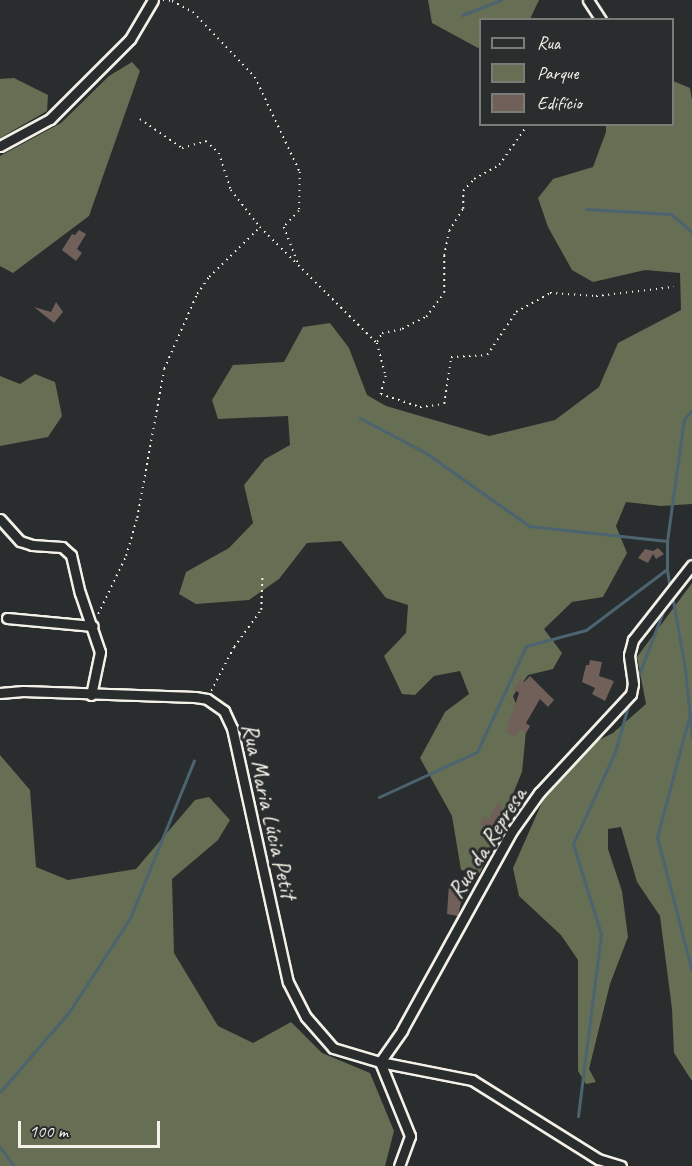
<!DOCTYPE html>
<html>
<head>
<meta charset="utf-8">
<style>
  body { margin:0 }
  #map { position:relative; width:692px; height:1166px; overflow:hidden; background:#2a2d2e; font-family:Caveat,sans-serif }
  div>[style] { position:absolute }
  .green>* { inset:0; background:#666e54 }
  .stream>* { height:3px; margin:-1.5px; padding:0 1.5px; transform-origin:1.5px; border-radius:1.5px; background:#4c6470 }
  .building>* { inset:0; background:#715f5a }
  .path>* { height:1.5px; margin-top:-0.75px; transform-origin:0; background:repeating-linear-gradient(90deg,#f4f1e8 0 1.5px,transparent 0 6px) }
  .roads { filter:drop-shadow(2px 0 #f4f1e8) drop-shadow(-2px 0 #f4f1e8) drop-shadow(0 2px #f4f1e8) drop-shadow(0 -2px #f4f1e8) }
  .minor>* { height:9px; margin:-4.5px; padding:0 4.5px; transform-origin:4.5px; border-radius:4.5px; background:#2a2d2e }
  span { translate:-50% -50%; white-space:nowrap; text-align:center; line-height:1.15; -webkit-text-stroke:6px #2a2d2e; paint-order:stroke }
  .street-label { font-size:24px; color:#f4f1e8 }
  .legend { position:absolute; left:479px; top:18px; width:195px; height:108px; box-sizing:border-box; background:#2a2d2e; border:2px solid #7b7b78; margin:0; padding:8px 10px; list-style:none; font-size:18px; color:#f4f1e8 }
  .legend li { display:flex; align-items:center; gap:12px; height:30px }
  .legend b { width:30px; border:2px solid #7b7b78 }
  .scale { position:absolute; left:18px; top:1121px; width:142px; height:27px; box-sizing:border-box; border:3px solid #f4f1e8; border-top:0; padding-left:8px; font-size:18px; line-height:21px; white-space:nowrap; color:#f4f1e8; -webkit-text-stroke:4px #2a2d2e; paint-order:stroke }
</style>
</head>
<body>
<div id="map">
  <div class="green">
    <div style="clip-path:polygon(428px 0,539px 0,530px 19px,480px 20px,480px 47px,478px 48px,432px 23px)"></div>
    <div style="clip-path:polygon(132px 62px,140px 71px,89px 216px,13px 273px,0 266px,0 156px,61px 123px,109px 76px)"></div>
    <div style="clip-path:polygon(14px 78px,48px 95px,47px 111px,0 138px,0 79px)"></div>
    <div style="clip-path:polygon(673px 81px,690px 88px,692px 100px,692px 504px,661px 506px,626px 502px,616px 526px,627px 553px,603px 597px,572px 602px,544px 629px,562px 653px,553px 669px,528px 675px,513px 696px,526px 731px,522px 772px,480px 873px,461px 870px,452px 816px,420px 758px,445px 712px,469px 694px,460px 671px,434px 676px,415px 695px,402px 694px,384px 656px,406px 633px,408px 605px,386px 598px,341px 541px,307px 543px,279px 579px,249px 600px,196px 604px,179px 594px,186px 572px,229px 548px,253px 523px,244px 485px,265px 459px,290px 445px,288px 416px,218px 419px,212px 400px,233px 365px,284px 362px,303px 327px,330px 323px,349px 348px,367px 395px,386px 406px,489px 436px,555px 420px,599px 387px,618px 343px,681px 310px,680px 273px,645px 270px,593px 282px,572px 270px,548px 227px,538px 198px,553px 179px,593px 167px,606px 132px,606px 125px,672px 124px)"></div>
    <div style="clip-path:polygon(35px 374px,55px 382px,62px 416px,48px 437px,0 446px,0 376px,20px 384px)"></div>
    <div style="clip-path:polygon(692px 583px,692px 1081px,674px 1053px,672px 1009px,660px 916px,637px 882px,621px 827px,608px 829px,608px 849px,622px 891px,628px 937px,610px 984px,589px 1069px,596px 1082px,586px 1084px,578px 1071px,578px 960px,561px 935px,519px 896px,513px 868px,548px 789px,579px 750px,613px 733px,646px 704px,637px 657px)"></div>
    <div style="clip-path:polygon(0 755px,30px 790px,36px 867px,68px 880px,136px 869px,195px 800px,209px 797px,230px 820px,218px 840px,172px 879px,174px 953px,218px 1026px,253px 1043px,291px 1022px,322px 1053px,370px 1073px,394px 1131px,385px 1166px,0 1166px)"></div>
  </div>
  <div class="stream">
    <div style="left:462px;top:15px;width:42px;rotate:-21deg"></div>
    <div style="left:586px;top:209px;width:85px;rotate:3.4deg"></div>
    <div style="left:671px;top:214px;width:28px;rotate:41deg"></div>
    <div style="left:360px;top:418px;width:75px;rotate:27.9deg"></div>
    <div style="left:426px;top:453px;width:126px;rotate:35.3deg"></div>
    <div style="left:529px;top:526px;width:139px;rotate:6.2deg"></div>
    <div style="left:670px;top:589px;width:20px;rotate:-99deg"></div>
    <div style="left:667px;top:569px;width:28px;rotate:-90deg"></div>
    <div style="left:667px;top:541px;width:123px;rotate:-82.1deg"></div>
    <div style="left:684px;top:419px;width:12px;rotate:-48deg"></div>
    <div style="left:672px;top:595px;width:75px;rotate:80deg"></div>
    <div style="left:685px;top:669px;width:70px;rotate:84.3deg"></div>
    <div style="left:636px;top:682px;width:84px;rotate:-69deg"></div>
    <div style="left:689px;top:717px;width:124px;rotate:104.9deg"></div>
    <div style="left:657px;top:837px;width:138px;rotate:75.4deg"></div>
    <div style="left:379px;top:797px;width:108px;rotate:-24.7deg"></div>
    <div style="left:477px;top:752px;width:117px;rotate:-65.2deg"></div>
    <div style="left:526px;top:646px;width:62px;rotate:-14.9deg"></div>
    <div style="left:586px;top:630px;width:101px;rotate:-37deg"></div>
    <div style="left:0;top:1092px;width:106px;rotate:-49.2deg"></div>
    <div style="left:69px;top:1012px;width:112px;rotate:-57deg"></div>
    <div style="left:130px;top:918px;width:170px;rotate:-67.9deg"></div>
    <div style="left:578px;top:1116px;width:183px;rotate:-82.8deg"></div>
    <div style="left:601px;top:934px;width:94px;rotate:-107.3deg"></div>
    <div style="left:573px;top:844px;width:101px;rotate:-65.5deg"></div>
    <div style="left:615px;top:752px;width:55px;rotate:-74.2deg"></div>
    <div style="left:0;top:1147px;width:24px;rotate:54deg"></div>
  </div>
  <div class="building">
    <div style="clip-path:polygon(79px 230px,86px 234px,77px 249px,82px 253px,76px 261px,62px 250px,72px 234px,75px 235px)"></div>
    <div style="clip-path:polygon(56px 302px,63px 312px,54px 323px,34px 307px,51px 312px)"></div>
    <div style="clip-path:polygon(658px 548px,664px 554px,656px 559px,653px 554px,648px 563px,638px 558px,645px 549px,653px 551px)"></div>
    <div style="clip-path:polygon(590px 660px,602px 662px,599px 676px,614px 681px,605px 701px,592px 694px,595px 688px,582px 682px,586px 665px,589px 665px)"></div>
    <div style="clip-path:polygon(530px 676px,554px 700px,548px 707px,540px 699px,526px 723px,530px 726px,526px 733px,520px 729px,516px 737px,506px 732px,519px 693px,514px 689px,521px 679px,524px 682px)"></div>
    <div style="clip-path:polygon(497px 803px,502px 805px,493px 830px,480px 825px,483px 816px,489px 819px)"></div>
    <div style="clip-path:polygon(449px 884px,464px 888px,458px 916px,447px 914px)"></div>
  </div>
  <div class="path">
    <div style="left:163px;top:0;width:9px;rotate:6deg"></div>
    <div style="left:172px;top:1px;width:24px;rotate:28deg"></div>
    <div style="left:193px;top:12px;width:90px;rotate:46.4deg"></div>
    <div style="left:255px;top:77px;width:105px;rotate:64.7deg"></div>
    <div style="left:300px;top:172px;width:39px;rotate:91deg"></div>
    <div style="left:299px;top:211px;width:22px;rotate:133deg"></div>
    <div style="left:284px;top:227px;width:40px;rotate:69deg"></div>
    <div style="left:140px;top:119px;width:51px;rotate:34.6deg"></div>
    <div style="left:182px;top:148px;width:25px;rotate:-16deg"></div>
    <div style="left:206px;top:141px;width:18px;rotate:43deg"></div>
    <div style="left:219px;top:153px;width:39px;rotate:72deg"></div>
    <div style="left:231px;top:190px;width:47px;rotate:51.9deg"></div>
    <div style="left:260px;top:227px;width:165px;rotate:44.8deg"></div>
    <div style="left:377px;top:343px;width:34px;rotate:75deg"></div>
    <div style="left:386px;top:376px;width:19px;rotate:106deg"></div>
    <div style="left:381px;top:394px;width:41px;rotate:18.4deg"></div>
    <div style="left:420px;top:407px;width:24px;rotate:-7deg"></div>
    <div style="left:444px;top:404px;width:48px;rotate:-81.5deg"></div>
    <div style="left:451px;top:357px;width:36px;rotate:-3deg"></div>
    <div style="left:487px;top:355px;width:52px;rotate:-56deg"></div>
    <div style="left:516px;top:312px;width:39px;rotate:-29deg"></div>
    <div style="left:550px;top:293px;width:46px;rotate:3.7deg"></div>
    <div style="left:596px;top:296px;width:78px;rotate:-6.7deg"></div>
    <div style="left:377px;top:342px;width:10px;rotate:-61deg"></div>
    <div style="left:382px;top:333px;width:20px;rotate:-11deg"></div>
    <div style="left:402px;top:329px;width:27px;rotate:-27deg"></div>
    <div style="left:426px;top:317px;width:30px;rotate:-53deg"></div>
    <div style="left:444px;top:293px;width:37px;rotate:-90deg"></div>
    <div style="left:444px;top:256px;width:25px;rotate:-79deg"></div>
    <div style="left:449px;top:231px;width:26px;rotate:-58deg"></div>
    <div style="left:463px;top:209px;width:18px;rotate:-90deg"></div>
    <div style="left:463px;top:191px;width:16px;rotate:-47deg"></div>
    <div style="left:474px;top:179px;width:29px;rotate:-29deg"></div>
    <div style="left:499px;top:165px;width:50px;rotate:-54.7deg"></div>
    <div style="left:98px;top:614px;width:64px;rotate:-64.2deg"></div>
    <div style="left:126px;top:556px;width:40px;rotate:-74deg"></div>
    <div style="left:137px;top:518px;width:151px;rotate:-79.7deg"></div>
    <div style="left:164px;top:369px;width:82px;rotate:-66.3deg"></div>
    <div style="left:197px;top:294px;width:21px;rotate:-55deg"></div>
    <div style="left:209px;top:277px;width:71px;rotate:-44.4deg"></div>
    <div style="left:211px;top:691px;width:50px;rotate:-62.4deg"></div>
    <div style="left:234px;top:647px;width:46px;rotate:-53.9deg"></div>
    <div style="left:261px;top:610px;width:35px;rotate:-88deg"></div>
  </div>
  <div class="roads">
    <div class="minor">
      <div style="left:588px;top:0;width:24px;rotate:57deg"></div>
      <div style="left:0;top:146px;width:57px;rotate:-28.4deg"></div>
      <div style="left:50px;top:119px;width:113px;rotate:-45deg"></div>
      <div style="left:130px;top:39px;width:45px;rotate:-59.5deg"></div>
      <div style="left:0;top:519px;width:30px;rotate:48deg"></div>
      <div style="left:20px;top:541px;width:13px;rotate:18deg"></div>
      <div style="left:32px;top:545px;width:30px;rotate:4deg"></div>
      <div style="left:62px;top:547px;width:12px;rotate:42deg"></div>
      <div style="left:71px;top:555px;width:39px;rotate:77deg"></div>
      <div style="left:80px;top:593px;width:62px;rotate:71.3deg"></div>
      <div style="left:100px;top:652px;width:44px;rotate:101.8deg"></div>
      <div style="left:7px;top:618px;width:86px;rotate:5.3deg"></div>
      <div style="left:0;top:693px;width:23px;rotate:-5deg"></div>
      <div style="left:23px;top:691px;width:172px;rotate:2deg"></div>
      <div style="left:195px;top:697px;width:12px;rotate:9deg"></div>
      <div style="left:207px;top:699px;width:21px;rotate:35deg"></div>
      <div style="left:224px;top:711px;width:19px;rotate:65deg"></div>
      <div style="left:232px;top:728px;width:260px;rotate:77.6deg"></div>
      <div style="left:288px;top:982px;width:39px;rotate:63deg"></div>
      <div style="left:306px;top:1017px;width:41px;rotate:48.9deg"></div>
      <div style="left:333px;top:1048px;width:49px;rotate:16.6deg"></div>
      <div style="left:380px;top:1062px;width:94px;rotate:11.1deg"></div>
      <div style="left:472px;top:1080px;width:149px;rotate:32.1deg"></div>
      <div style="left:598px;top:1159px;width:24px;rotate:17deg"></div>
      <div style="left:380px;top:1062px;width:39px;rotate:-55deg"></div>
      <div style="left:402px;top:1030px;width:227px;rotate:-61.1deg"></div>
      <div style="left:512px;top:831px;width:47px;rotate:-54.6deg"></div>
      <div style="left:539px;top:793px;width:135px;rotate:-47.1deg"></div>
      <div style="left:631px;top:694px;width:10px;rotate:-79deg"></div>
      <div style="left:633px;top:684px;width:29px;rotate:-98deg"></div>
      <div style="left:629px;top:655px;width:16px;rotate:-75deg"></div>
      <div style="left:633px;top:640px;width:95px;rotate:-51.8deg"></div>
      <div style="left:380px;top:1062px;width:80px;rotate:67.9deg"></div>
      <div style="left:410px;top:1136px;width:32px;rotate:110deg"></div>
    </div>
  </div>
  <div class="street-label">
    <span style="left:269px;top:811px;rotate:77deg">Rua Maria Lúcia Petit</span>
    <span style="left:487px;top:843px;rotate:-58deg">Rua da Represa</span>
  </div>
  <ul class="legend">
  <li><b style="height:8px;background:#2a2d2e"></b>Rua</li>
  <li><b style="height:16px;background:#666e54"></b>Parque</li>
  <li><b style="height:16px;background:#715f5a"></b>Edifício</li>
  </ul>
  <div class="scale">100 m</div>
</div>
</body>
</html>
